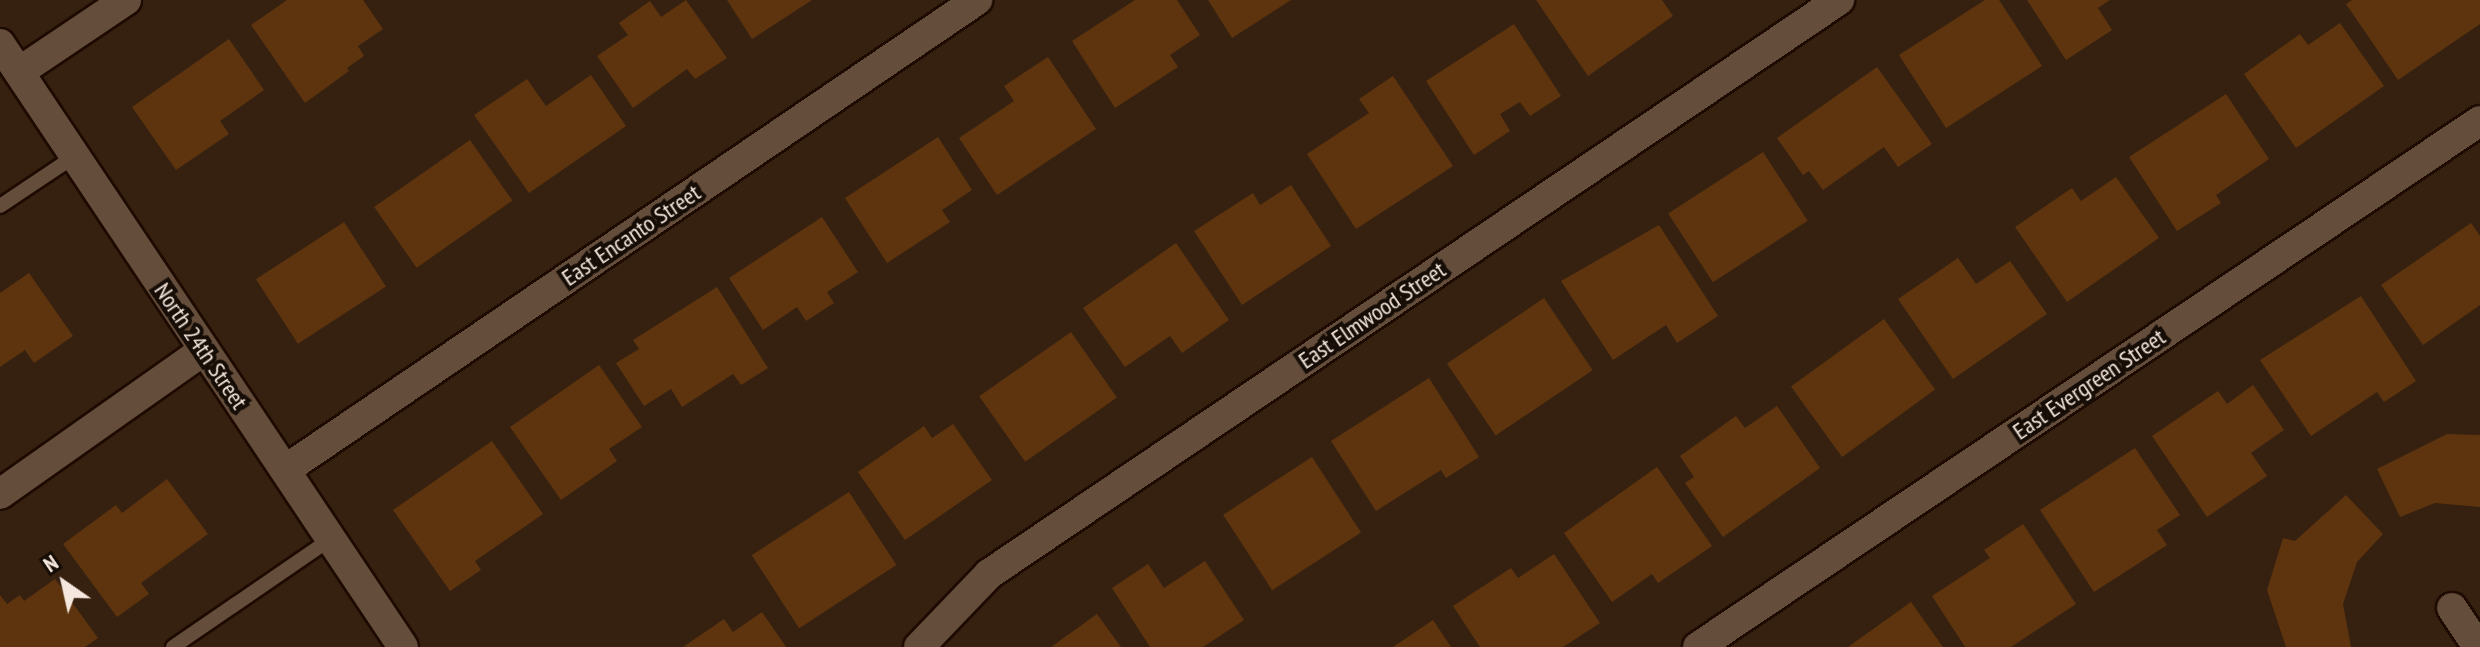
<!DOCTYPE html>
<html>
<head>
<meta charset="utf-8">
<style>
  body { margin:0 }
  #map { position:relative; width:2480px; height:647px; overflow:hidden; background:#362110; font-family:"PT Sans Narrow",sans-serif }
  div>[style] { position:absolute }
  .building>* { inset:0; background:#5d340e; transform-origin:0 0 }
  .roads { filter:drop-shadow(2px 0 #1d0a00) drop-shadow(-2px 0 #1d0a00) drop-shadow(0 2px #1d0a00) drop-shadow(0 -2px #1d0a00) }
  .lane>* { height:14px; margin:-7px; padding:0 7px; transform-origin:7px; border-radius:7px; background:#654d3b }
  .street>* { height:30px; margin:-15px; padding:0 15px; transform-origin:15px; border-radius:15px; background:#654d3b }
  span { translate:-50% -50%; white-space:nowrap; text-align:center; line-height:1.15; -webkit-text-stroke:8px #160d06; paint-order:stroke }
  .street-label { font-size:24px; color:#f5e7dd }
  .north { position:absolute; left:24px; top:543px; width:80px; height:80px; -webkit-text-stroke:6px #160d06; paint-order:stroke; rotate:326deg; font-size:22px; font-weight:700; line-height:32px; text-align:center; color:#f5e7dd }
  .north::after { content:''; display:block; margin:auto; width:28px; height:36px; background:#f5e7dd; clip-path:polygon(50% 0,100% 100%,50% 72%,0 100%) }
</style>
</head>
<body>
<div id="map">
  <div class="building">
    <div style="clip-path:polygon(287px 0,363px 0,383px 29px,358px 46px,364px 56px,347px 68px,349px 71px,305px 103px,251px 25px)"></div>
    <div style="clip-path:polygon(686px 0,727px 58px,695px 79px,687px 69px,633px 108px,597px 56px,628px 35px,619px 23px,650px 1px,661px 17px)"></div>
    <div style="clip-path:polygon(727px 0,812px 0,752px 39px)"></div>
    <div style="clip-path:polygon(1135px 0,1177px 0,1200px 35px,1170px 55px,1178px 67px,1115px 108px,1072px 41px)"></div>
    <div style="clip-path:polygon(1208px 0,1291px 0,1232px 38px)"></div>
    <div style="clip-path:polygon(1536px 0,1662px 0,1673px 16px,1588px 76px)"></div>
    <div style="clip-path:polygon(1985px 0,1999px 0,2042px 66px,1946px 128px,1899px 55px)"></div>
    <div style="clip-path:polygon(2027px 0,2110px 0,2098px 8px,2112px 30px,2066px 60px)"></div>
    <div style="clip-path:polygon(2352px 0,2480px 0,2480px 24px,2398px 80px,2346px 4px)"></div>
    <div style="clip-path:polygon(2340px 23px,2384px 86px,2296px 148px,2244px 74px,2300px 34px,2308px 45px)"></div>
    <div style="clip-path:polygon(1514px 24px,1561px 96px,1530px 116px,1520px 102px,1500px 114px,1510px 131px,1474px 155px,1426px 81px)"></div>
    <div style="clip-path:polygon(229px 39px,264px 90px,220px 121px,229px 134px,176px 170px,132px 107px)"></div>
    <div style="clip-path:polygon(1048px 57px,1096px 129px,997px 195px,959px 138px,1014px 101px,1004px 86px)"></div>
    <div style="clip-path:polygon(1877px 67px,1932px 144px,1898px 167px,1884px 147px,1823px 190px,1809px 171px,1803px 175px,1777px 138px)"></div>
    <div style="clip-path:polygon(591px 75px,626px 126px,529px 193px,474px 115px,527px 79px,546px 106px)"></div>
    <div style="clip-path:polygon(1393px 76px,1453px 166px,1356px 229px,1307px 154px,1369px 113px,1359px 99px)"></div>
    <div style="clip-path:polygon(2226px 94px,2269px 159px,2216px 195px,2221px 203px,2177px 231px,2129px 157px)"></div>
    <div style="clip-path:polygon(938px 137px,972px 190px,942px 210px,950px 222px,887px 263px,845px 198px)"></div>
    <div style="left:470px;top:140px;width:74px;height:117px;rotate:55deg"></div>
    <div style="left:1763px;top:152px;width:82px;height:113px;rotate:57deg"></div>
    <div style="clip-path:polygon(2116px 177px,2159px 238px,2067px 302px,2015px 227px,2072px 188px,2081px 201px)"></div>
    <div style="clip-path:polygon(1291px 185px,1331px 246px,1242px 305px,1194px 231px,1253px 193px,1260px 205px)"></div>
    <div style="clip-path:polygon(822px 217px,858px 272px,827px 292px,834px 303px,806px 321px,797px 307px,763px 330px,729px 278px)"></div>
    <div style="left:344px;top:222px;width:77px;height:105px;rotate:57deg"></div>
    <div style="clip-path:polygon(2471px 223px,2480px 236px,2480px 305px,2423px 345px,2381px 285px)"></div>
    <div style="clip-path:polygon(1659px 225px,1718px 316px,1677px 343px,1666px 325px,1613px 360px,1561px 281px)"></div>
    <div style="clip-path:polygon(1176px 243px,1229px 320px,1182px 353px,1170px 336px,1125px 367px,1083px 308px)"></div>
    <div style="clip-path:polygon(1958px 258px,1976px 284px,2010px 261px,2047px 314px,1953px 379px,1898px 299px)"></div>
    <div style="clip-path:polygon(29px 273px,73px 336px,34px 363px,25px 350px,0 367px,0 293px)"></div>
    <div style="clip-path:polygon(717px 287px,768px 368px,741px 385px,733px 374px,682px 407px,671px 389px,644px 406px,616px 363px,639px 349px,633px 340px)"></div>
    <div style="clip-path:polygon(2361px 296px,2416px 381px,2384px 402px,2377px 392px,2311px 436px,2260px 360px)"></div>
    <div style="left:1544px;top:298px;width:87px;height:117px;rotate:56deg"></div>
    <div style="left:1884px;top:319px;width:87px;height:115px;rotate:54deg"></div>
    <div style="left:1071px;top:332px;width:80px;height:112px;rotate:55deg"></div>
    <div style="clip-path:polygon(599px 365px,642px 427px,609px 449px,617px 461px,561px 500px,510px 427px)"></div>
    <div style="clip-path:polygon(1429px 378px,1479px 457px,1446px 478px,1441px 470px,1376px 511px,1331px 441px)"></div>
    <div style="clip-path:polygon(2253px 385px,2284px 430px,2251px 453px,2267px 476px,2207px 517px,2152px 436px,2218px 391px,2227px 404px)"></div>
    <div style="clip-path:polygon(1777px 406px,1820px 468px,1723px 537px,1685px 483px,1694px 477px,1680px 456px,1736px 416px,1745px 428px)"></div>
    <div style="clip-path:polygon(953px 424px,992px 480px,905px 540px,858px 472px,924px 426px,932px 438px)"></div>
    <div style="clip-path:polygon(2447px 434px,2480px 435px,2480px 507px,2435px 503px,2400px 517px,2377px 469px)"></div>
    <div style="clip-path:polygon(492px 441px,543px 514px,475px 561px,481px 570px,450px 591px,393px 510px)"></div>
    <div style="clip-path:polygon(2135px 448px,2180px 515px,2157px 530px,2167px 545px,2094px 592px,2040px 510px)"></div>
    <div style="left:1312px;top:457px;width:90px;height:106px;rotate:57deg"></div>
    <div style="clip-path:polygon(1657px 467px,1712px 546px,1658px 583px,1652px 574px,1612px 602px,1564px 533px)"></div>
    <div style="clip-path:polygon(167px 479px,208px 534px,141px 583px,149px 594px,117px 617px,63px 544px,116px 505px,122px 513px)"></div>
    <div style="left:849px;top:492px;width:87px;height:116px;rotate:57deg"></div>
    <div style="clip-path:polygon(2346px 495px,2383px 534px,2357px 562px,2343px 604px,2351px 647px,2286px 647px,2267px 590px,2283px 538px,2295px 541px)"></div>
    <div style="clip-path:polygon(2023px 524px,2076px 604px,2011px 647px,1965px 647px,1932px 596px,1990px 558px,1984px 550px)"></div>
    <div style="clip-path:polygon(1554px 554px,1600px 623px,1563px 647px,1480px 647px,1453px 606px,1511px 568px,1518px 578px)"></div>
    <div style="clip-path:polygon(1205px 561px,1244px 620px,1203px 647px,1150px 647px,1112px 588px,1148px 564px,1164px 588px)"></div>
    <div style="clip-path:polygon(55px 579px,98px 638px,85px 647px,0 647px,0 595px,7px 604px,20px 595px,24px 601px)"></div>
    <div style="clip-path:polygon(1911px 602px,1943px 647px,1848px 647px)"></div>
    <div style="clip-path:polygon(762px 612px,786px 647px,683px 647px,724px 619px,733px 632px)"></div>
    <div style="clip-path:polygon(1097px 614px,1121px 647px,1051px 647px)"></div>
    <div style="clip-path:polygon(1433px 620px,1451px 647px,1393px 647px)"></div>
  </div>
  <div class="roads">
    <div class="lane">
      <div style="left:0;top:206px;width:90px;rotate:-33.7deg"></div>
      <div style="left:173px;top:647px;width:191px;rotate:-34.4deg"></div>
    </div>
    <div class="street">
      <div style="left:0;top:44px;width:725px;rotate:56.24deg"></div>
      <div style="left:19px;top:72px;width:129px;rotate:-33.9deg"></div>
      <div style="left:285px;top:470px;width:837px;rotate:-34.18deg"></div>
      <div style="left:0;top:494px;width:250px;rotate:-35.2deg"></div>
      <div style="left:2452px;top:608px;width:47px;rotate:56.3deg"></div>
      <div style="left:919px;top:647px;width:101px;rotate:-46.2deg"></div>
      <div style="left:989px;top:574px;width:1026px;rotate:-34.03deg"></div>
      <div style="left:1698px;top:647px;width:942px;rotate:-33.93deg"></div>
    </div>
  </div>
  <div class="street-label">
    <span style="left:631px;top:235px;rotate:-34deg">East Encanto Street</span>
    <span style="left:1372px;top:315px;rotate:-34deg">East Elmwood Street</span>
    <span style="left:201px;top:346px;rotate:56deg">North 24th Street</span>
    <span style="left:2089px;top:384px;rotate:-34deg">East Evergreen Street</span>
  </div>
  <div class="north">N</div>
</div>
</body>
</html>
